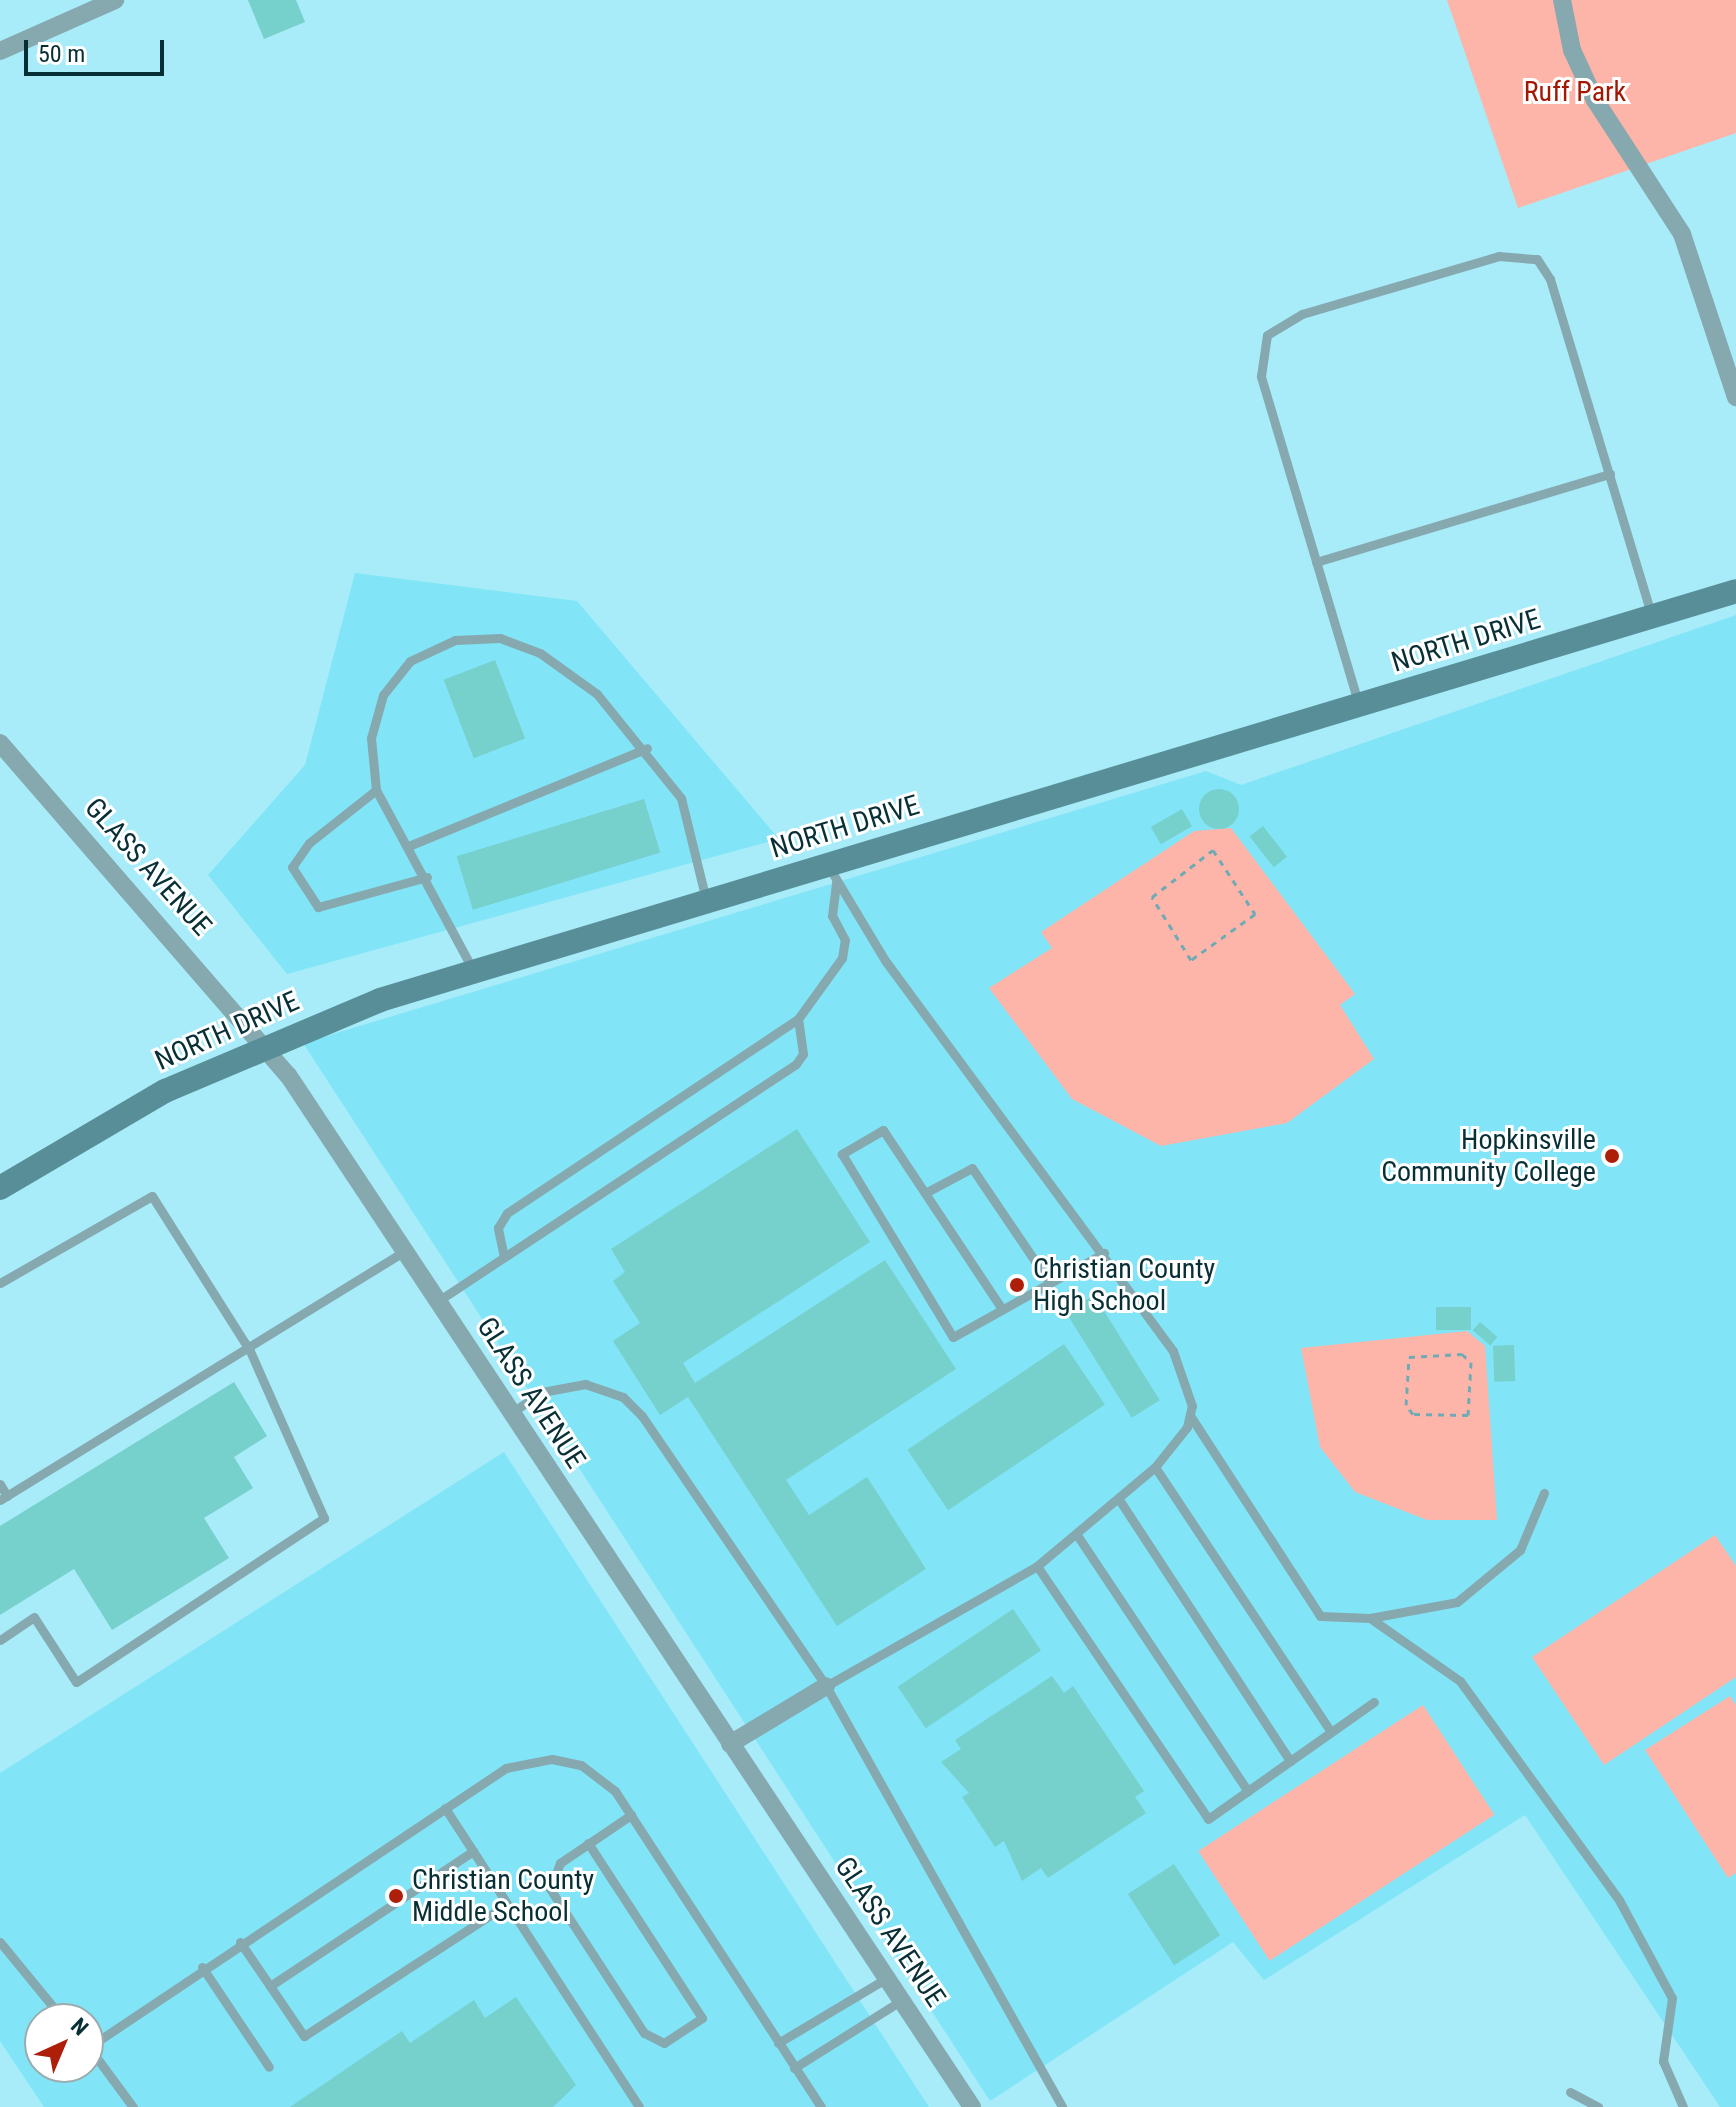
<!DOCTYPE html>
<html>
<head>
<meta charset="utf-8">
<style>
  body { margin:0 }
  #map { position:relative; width:1736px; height:2107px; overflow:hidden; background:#a8ecf9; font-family:"Roboto Condensed",sans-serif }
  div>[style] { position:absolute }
  .built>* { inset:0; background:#81e5f7 }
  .green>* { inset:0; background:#fcb5a8; transform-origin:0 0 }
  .building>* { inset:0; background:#76d0cc; transform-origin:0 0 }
  .round { border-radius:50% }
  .path>* { height:3px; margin-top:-1.5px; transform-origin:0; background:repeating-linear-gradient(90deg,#70aab5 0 6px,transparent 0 12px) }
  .lane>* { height:9px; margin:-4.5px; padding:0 4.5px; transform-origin:4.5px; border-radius:4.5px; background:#86a8af }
  .street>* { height:18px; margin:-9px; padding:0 9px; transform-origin:9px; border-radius:9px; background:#86a8af }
  .secondary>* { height:24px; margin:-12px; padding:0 12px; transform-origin:12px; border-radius:12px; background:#588e98 }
  .dots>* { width:22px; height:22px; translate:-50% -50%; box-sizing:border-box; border:4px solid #fff; border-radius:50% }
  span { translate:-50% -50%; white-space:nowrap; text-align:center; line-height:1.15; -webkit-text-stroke:6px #fff; paint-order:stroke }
  .park-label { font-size:28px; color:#a31803 }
  .street-label { font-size:28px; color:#072f35 }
  .poi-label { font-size:28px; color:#072f35 }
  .right { translate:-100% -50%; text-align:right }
  .left { translate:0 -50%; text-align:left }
  .north { position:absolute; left:24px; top:2003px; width:80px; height:80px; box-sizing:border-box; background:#fff; border:2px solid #9cacae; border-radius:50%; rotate:44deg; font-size:22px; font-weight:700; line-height:32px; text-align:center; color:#072f35 }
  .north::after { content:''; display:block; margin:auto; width:28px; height:36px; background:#ae1f0a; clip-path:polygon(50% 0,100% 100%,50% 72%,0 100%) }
  .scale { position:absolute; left:24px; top:40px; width:140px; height:36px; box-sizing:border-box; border:4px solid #072f35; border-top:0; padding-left:10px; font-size:24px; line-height:28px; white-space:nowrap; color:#072f35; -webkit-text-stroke:6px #fff; paint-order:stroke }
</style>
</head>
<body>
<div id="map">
  <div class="built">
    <div style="clip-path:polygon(355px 573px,577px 601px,779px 839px,287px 974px,208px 875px,305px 765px)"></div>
    <div style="clip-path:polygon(1736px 615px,1736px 2107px,1720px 2107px,1525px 1815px,1264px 1980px,1233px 1942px,990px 2101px,303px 1043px,1206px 771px,1241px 785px)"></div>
    <div style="clip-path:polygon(evenodd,504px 1452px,929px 2107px,44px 2107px,0 2041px,0 1773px,504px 1452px,40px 2019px,88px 2019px,88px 2067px,40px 2067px,40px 2019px)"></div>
  </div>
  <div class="green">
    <div style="clip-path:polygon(1447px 0,1736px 0,1736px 133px,1518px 208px)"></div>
    <div style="clip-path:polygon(1231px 828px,1355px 994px,1340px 1005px,1374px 1059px,1287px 1123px,1161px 1146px,1072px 1099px,989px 988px,1052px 948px,1041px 932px,1194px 831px)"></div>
    <div style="clip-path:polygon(1467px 1331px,1485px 1346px,1497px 1520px,1427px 1520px,1355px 1492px,1320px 1447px,1301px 1348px)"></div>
    <div style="clip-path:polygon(1715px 1535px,1736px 1566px,1736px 1677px,1604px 1765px,1532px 1657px)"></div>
    <div style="clip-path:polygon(1730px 1696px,1736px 1705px,1736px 1873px,1728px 1878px,1645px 1750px)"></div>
    <div style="left:1423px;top:1705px;width:131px;height:268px;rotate:57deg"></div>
  </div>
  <div class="building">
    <div style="clip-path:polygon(248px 0,296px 0,305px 22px,264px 39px)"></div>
    <div style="left:495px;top:660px;width:84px;height:55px;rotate:69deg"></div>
    <div class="round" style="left:1199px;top:789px;width:40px;height:40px"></div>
    <div style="left:644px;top:799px;width:56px;height:196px;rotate:73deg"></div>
    <div style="left:1182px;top:809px;width:20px;height:36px;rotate:60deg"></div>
    <div style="left:1263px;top:826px;width:39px;height:17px;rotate:52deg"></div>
    <div style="clip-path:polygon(797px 1129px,870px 1242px,683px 1363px,695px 1383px,885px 1260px,956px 1369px,786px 1480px,809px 1515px,867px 1477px,926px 1569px,837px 1626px,688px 1397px,660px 1415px,613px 1341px,640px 1323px,613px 1281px,625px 1272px,611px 1249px)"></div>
    <div style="left:1094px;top:1295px;width:124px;height:33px;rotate:58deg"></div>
    <div style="left:1436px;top:1307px;width:35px;height:23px"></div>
    <div style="left:1480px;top:1322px;width:23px;height:11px;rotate:41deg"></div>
    <div style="left:1064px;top:1344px;width:73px;height:189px;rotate:56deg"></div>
    <div style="left:1514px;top:1345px;width:36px;height:21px;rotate:88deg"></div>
    <div style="clip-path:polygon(234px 1382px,267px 1436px,234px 1457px,253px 1488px,204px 1518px,229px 1558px,112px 1630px,74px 1569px,0 1615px,0 1526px)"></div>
    <div style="left:1013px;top:1609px;width:50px;height:139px;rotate:56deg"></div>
    <div style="clip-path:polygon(1052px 1676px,1064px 1693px,1073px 1686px,1144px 1791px,1135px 1797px,1146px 1813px,1048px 1878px,1041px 1868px,1022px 1881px,1004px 1841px,995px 1847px,962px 1797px,969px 1793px,941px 1762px,961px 1749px,955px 1740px)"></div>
    <div style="left:1174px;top:1864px;width:85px;height:55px;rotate:57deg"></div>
    <div style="clip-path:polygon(516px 1997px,576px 2085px,553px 2107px,290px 2107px,402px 2031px,410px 2043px,474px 2000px,485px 2018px)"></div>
  </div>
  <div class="path">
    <div style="left:1213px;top:850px;width:77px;rotate:56.7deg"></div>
    <div style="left:1255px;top:914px;width:79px;rotate:144.3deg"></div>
    <div style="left:1191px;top:960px;width:74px;rotate:-121.8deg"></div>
    <div style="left:1152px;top:897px;width:77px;rotate:-37.6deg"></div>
    <div style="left:1462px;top:1354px;width:12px;rotate:42deg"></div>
    <div style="left:1471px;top:1362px;width:53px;rotate:93.2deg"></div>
    <div style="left:1468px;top:1415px;width:55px;rotate:-179deg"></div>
    <div style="left:1413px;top:1414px;width:11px;rotate:-128deg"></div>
    <div style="left:1406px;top:1405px;width:48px;rotate:-86.4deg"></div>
    <div style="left:1409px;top:1357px;width:53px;rotate:-3.2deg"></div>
  </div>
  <div class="lane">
    <div style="left:1316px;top:562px;width:307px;rotate:-16.7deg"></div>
    <div style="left:1358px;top:702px;width:340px;rotate:-106.6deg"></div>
    <div style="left:1261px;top:376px;width:41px;rotate:-81.7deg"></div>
    <div style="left:1267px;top:335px;width:41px;rotate:-31deg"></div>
    <div style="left:1302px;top:314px;width:205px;rotate:-16.4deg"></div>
    <div style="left:1499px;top:256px;width:38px;rotate:5deg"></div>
    <div style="left:1537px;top:259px;width:24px;rotate:57deg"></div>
    <div style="left:1550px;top:279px;width:349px;rotate:73.2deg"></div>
    <div style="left:376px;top:790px;width:85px;rotate:141.7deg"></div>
    <div style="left:309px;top:843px;width:29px;rotate:125deg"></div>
    <div style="left:292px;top:867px;width:48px;rotate:57deg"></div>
    <div style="left:318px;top:907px;width:113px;rotate:-15.4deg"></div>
    <div style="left:411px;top:845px;width:255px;rotate:-22.3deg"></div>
    <div style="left:473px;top:970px;width:204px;rotate:-118.3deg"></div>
    <div style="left:376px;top:790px;width:52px;rotate:-95.5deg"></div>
    <div style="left:371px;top:738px;width:45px;rotate:-74.4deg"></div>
    <div style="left:383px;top:695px;width:43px;rotate:-51.5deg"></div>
    <div style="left:410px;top:661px;width:50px;rotate:-25deg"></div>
    <div style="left:455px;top:640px;width:45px;rotate:-2.5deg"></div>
    <div style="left:500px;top:638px;width:43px;rotate:20.6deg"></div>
    <div style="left:540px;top:653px;width:70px;rotate:35.7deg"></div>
    <div style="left:597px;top:694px;width:134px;rotate:51.1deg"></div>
    <div style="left:681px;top:798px;width:105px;rotate:76.2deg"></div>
    <div style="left:925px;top:1193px;width:53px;rotate:-28deg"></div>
    <div style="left:972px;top:1168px;width:139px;rotate:55.9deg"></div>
    <div style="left:504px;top:1257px;width:30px;rotate:-102deg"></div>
    <div style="left:498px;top:1228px;width:17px;rotate:-59deg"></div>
    <div style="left:507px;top:1213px;width:350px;rotate:-33.7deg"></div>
    <div style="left:798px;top:1019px;width:75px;rotate:-54.2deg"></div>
    <div style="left:842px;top:958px;width:18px;rotate:-81deg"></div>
    <div style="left:845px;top:940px;width:27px;rotate:-118deg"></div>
    <div style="left:832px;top:916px;width:34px;rotate:-83deg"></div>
    <div style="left:0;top:1283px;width:175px;rotate:-29.8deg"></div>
    <div style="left:152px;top:1196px;width:183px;rotate:57.7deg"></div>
    <div style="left:250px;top:1351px;width:183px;rotate:66.1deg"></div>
    <div style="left:324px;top:1518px;width:297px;rotate:146.5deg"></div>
    <div style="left:76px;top:1682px;width:77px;rotate:-122.9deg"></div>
    <div style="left:34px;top:1617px;width:41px;rotate:145.9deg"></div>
    <div style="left:438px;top:1301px;width:429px;rotate:-33.5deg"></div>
    <div style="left:796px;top:1064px;width:12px;rotate:-55deg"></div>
    <div style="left:803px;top:1054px;width:35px;rotate:-98deg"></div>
    <div style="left:1002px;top:1309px;width:215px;rotate:-123.6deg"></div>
    <div style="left:883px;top:1130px;width:48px;rotate:149.7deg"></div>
    <div style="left:842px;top:1154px;width:214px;rotate:58.8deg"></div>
    <div style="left:953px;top:1337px;width:173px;rotate:-29.1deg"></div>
    <div style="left:511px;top:1413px;width:37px;rotate:-34deg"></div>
    <div style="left:542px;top:1392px;width:44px;rotate:-10.5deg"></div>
    <div style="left:585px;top:1384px;width:40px;rotate:18.9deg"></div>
    <div style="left:623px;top:1397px;width:27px;rotate:45deg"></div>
    <div style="left:642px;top:1416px;width:327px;rotate:55.7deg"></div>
    <div style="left:826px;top:1686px;width:483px;rotate:60.7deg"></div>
    <div style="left:1191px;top:1417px;width:237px;rotate:57deg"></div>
    <div style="left:1320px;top:1616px;width:50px;rotate:2.3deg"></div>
    <div style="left:1370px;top:1618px;width:88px;rotate:-10.4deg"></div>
    <div style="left:1457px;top:1602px;width:82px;rotate:-39.5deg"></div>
    <div style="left:1520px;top:1550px;width:62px;rotate:-67.2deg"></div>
    <div style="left:1155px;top:1467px;width:318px;rotate:56.4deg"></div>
    <div style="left:0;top:1484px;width:14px;rotate:60deg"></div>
    <div style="left:0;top:1500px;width:475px;rotate:-31.6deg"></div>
    <div style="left:1120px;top:1501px;width:311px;rotate:56.8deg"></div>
    <div style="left:1077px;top:1535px;width:308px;rotate:56.3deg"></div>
    <div style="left:1037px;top:1566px;width:305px;rotate:55.9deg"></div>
    <div style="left:1208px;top:1819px;width:203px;rotate:-35.2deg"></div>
    <div style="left:1370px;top:1618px;width:110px;rotate:35deg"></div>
    <div style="left:1460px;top:1681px;width:271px;rotate:54deg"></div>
    <div style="left:1619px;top:1900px;width:111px;rotate:61.6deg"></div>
    <div style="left:1672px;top:1998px;width:64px;rotate:98.1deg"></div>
    <div style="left:1663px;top:2061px;width:50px;rotate:66.5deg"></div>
    <div style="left:826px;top:1686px;width:243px;rotate:-29.6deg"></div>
    <div style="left:1037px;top:1566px;width:154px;rotate:-40deg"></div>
    <div style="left:1155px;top:1467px;width:51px;rotate:-51.3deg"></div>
    <div style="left:1187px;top:1427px;width:22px;rotate:-77deg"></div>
    <div style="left:1192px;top:1406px;width:58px;rotate:-109.1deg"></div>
    <div style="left:1173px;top:1351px;width:483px;rotate:-126.4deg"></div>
    <div style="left:886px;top:962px;width:111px;rotate:-121deg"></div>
    <div style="left:445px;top:1808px;width:356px;rotate:57deg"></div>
    <div style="left:588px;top:1843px;width:209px;rotate:56.9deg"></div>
    <div style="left:702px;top:2018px;width:45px;rotate:146.7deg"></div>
    <div style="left:664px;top:2043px;width:22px;rotate:-153deg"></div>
    <div style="left:644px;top:2033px;width:172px;rotate:-123.1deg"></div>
    <div style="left:550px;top:1889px;width:28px;rotate:-69deg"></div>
    <div style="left:560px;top:1863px;width:86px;rotate:-34.1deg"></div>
    <div style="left:0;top:1942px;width:99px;rotate:50.7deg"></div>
    <div style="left:240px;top:1942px;width:114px;rotate:55.8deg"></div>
    <div style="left:304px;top:2036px;width:242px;rotate:-33deg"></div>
    <div style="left:202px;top:1967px;width:120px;rotate:56.2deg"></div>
    <div style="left:270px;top:1986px;width:244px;rotate:-33.6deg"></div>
    <div style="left:778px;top:2043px;width:127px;rotate:-30.8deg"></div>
    <div style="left:88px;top:2046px;width:76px;rotate:53.6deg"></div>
    <div style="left:89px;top:2047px;width:502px;rotate:-33.79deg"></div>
    <div style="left:506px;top:1768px;width:47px;rotate:-11.1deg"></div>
    <div style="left:552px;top:1759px;width:30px;rotate:12deg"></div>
    <div style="left:581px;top:1765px;width:43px;rotate:37.4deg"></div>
    <div style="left:615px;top:1791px;width:377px;rotate:56.9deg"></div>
    <div style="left:794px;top:2068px;width:128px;rotate:-32.2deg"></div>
    <div style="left:1570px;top:2092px;width:32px;rotate:28deg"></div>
  </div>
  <div class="street">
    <div style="left:1562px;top:0;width:51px;rotate:78.7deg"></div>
    <div style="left:1572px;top:50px;width:55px;rotate:65.3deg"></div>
    <div style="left:1595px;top:100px;width:160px;rotate:57deg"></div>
    <div style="left:1682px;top:234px;width:172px;rotate:71.7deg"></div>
    <div style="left:0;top:51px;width:126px;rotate:-23.9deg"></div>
    <div style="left:0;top:743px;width:440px;rotate:49.1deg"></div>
    <div style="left:288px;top:1075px;width:1238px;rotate:56.46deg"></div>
    <div style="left:730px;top:1744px;width:112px;rotate:-31.1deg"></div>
  </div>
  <div class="secondary">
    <div style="left:0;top:1188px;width:191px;rotate:-30.5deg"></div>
    <div style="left:165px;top:1091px;width:233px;rotate:-22.9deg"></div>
    <div style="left:380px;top:1000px;width:1416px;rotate:-16.78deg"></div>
  </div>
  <div class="dots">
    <div style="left:1612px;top:1156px;background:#ae1f0a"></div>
    <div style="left:1017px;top:1285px;background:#ae1f0a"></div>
    <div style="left:396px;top:1896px;background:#ae1f0a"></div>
  </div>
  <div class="park-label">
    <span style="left:1575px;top:92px">Ruff Park</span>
  </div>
  <div class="street-label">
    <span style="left:1466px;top:641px;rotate:-17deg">NORTH DRIVE</span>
    <span style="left:845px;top:827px;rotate:-17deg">NORTH DRIVE</span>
    <span style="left:148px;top:867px;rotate:48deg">GLASS AVENUE</span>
    <span style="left:227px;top:1031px;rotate:-24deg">NORTH DRIVE</span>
    <span style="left:531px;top:1393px;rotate:57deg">GLASS AVENUE</span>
    <span style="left:890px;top:1932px;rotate:56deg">GLASS AVENUE</span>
  </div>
  <div class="poi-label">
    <span class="right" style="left:1596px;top:1156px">Hopkinsville<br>Community College</span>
    <span class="left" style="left:1033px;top:1285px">Christian County<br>High School</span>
    <span class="left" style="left:412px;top:1896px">Christian County<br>Middle School</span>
  </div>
  <div class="north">N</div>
  <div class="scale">50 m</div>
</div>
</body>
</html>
